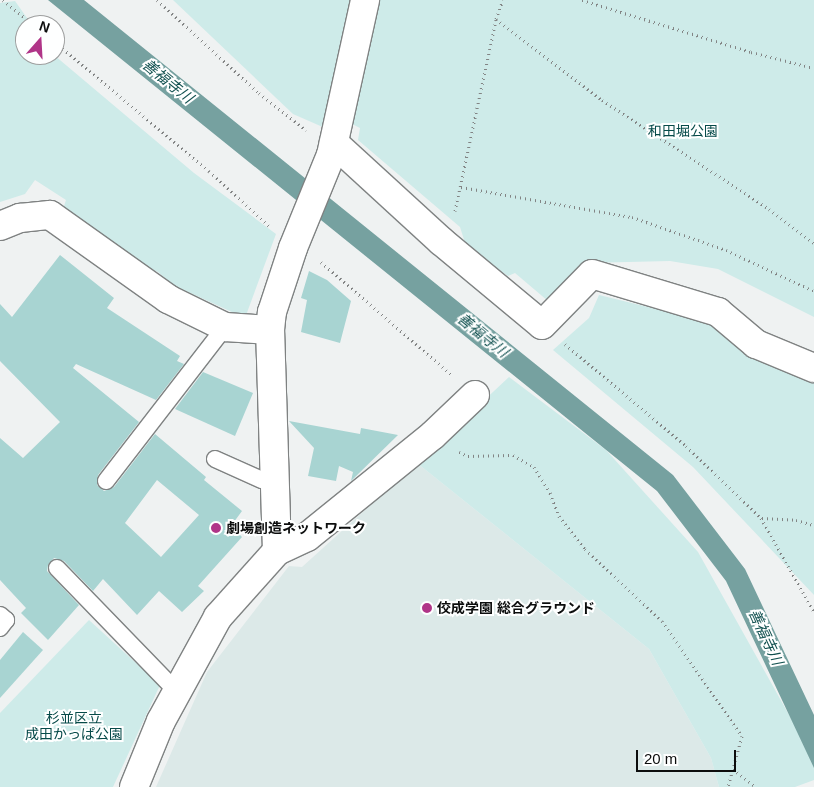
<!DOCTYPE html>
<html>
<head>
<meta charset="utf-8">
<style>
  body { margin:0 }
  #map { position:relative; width:814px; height:787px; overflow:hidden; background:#eff2f2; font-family:Arial,"Noto Sans JP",sans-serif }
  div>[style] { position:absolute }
  .built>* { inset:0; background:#dce9e8 }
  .green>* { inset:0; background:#ceebe9 }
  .water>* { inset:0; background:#76a1a0 }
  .building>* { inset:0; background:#a8d4d2 }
  .path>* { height:3px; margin-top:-1.5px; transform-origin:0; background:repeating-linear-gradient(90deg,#828484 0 1px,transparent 0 5px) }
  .roads { filter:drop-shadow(1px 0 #7f8282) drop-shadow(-1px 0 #7f8282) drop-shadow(0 1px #7f8282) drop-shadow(0 -1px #7f8282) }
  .lane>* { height:16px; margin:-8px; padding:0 8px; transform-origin:8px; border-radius:8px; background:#fff }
  .street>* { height:28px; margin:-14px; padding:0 14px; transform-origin:14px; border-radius:14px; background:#fff }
  .dots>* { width:14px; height:14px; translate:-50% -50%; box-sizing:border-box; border:2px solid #feffff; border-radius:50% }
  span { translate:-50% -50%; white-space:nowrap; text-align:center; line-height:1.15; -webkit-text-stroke:4px #feffff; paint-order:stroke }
  .park-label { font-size:14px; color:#064a49 }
  .poi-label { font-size:14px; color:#0c0d0d; font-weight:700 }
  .left { translate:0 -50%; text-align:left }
  .water-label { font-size:15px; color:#135251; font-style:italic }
  .north { position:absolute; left:15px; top:15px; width:50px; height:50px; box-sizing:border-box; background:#feffff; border:1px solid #9d9e9e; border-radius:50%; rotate:19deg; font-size:14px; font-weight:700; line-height:20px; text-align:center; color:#0c0d0d }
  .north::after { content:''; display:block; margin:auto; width:18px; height:22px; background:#b03588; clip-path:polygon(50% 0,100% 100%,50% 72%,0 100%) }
  .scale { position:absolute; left:636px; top:750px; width:100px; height:22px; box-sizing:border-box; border:2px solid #0c0d0d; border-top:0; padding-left:6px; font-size:15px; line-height:18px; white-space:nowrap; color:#0c0d0d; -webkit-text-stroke:4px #feffff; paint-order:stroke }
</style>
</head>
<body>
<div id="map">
  <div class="built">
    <div style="clip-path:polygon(417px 463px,649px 649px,711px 758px,719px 787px,156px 787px,207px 672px,289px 566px,302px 567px)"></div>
  </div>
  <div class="green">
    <div style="clip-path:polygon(173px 0,350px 0,325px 128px,293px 114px)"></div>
    <div style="clip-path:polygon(376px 0,814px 0,814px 317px,718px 269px,670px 261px,586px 263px,548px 301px,515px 273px,508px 276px,466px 246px,460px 227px,358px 140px,360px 128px,350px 123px)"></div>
    <div style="clip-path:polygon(15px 1px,32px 25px,25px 25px,25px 55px,54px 55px,194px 173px,276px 234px,245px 318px,173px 285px,158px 272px,128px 258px,63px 209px,66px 200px,35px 180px,25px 194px,0 202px,0 3px)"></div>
    <div style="clip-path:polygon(599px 295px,709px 322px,746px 354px,814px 382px,814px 595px,693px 467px,553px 350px,589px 318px)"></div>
    <div style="clip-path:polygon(509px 377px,606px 450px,698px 552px,793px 722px,814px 767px,814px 780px,795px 787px,719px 787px,711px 758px,649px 649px,417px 463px)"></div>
    <div style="clip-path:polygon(89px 620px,160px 685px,113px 787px,0 787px,0 713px)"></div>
  </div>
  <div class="water">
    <div style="clip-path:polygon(48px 0,84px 0,673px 475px,745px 569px,814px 715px,814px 768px,726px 581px,657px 491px)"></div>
  </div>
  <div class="building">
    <div style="clip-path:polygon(evenodd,60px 255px,114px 298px,107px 308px,180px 356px,177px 361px,184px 364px,156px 400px,76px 364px,73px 368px,139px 422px,98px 475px,97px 485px,104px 491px,114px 487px,155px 434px,206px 477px,204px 480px,242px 511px,231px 526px,242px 537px,198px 586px,204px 591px,182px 612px,159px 591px,137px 615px,103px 579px,93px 591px,64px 561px,54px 558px,48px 565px,47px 571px,79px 605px,48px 640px,21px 613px,26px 608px,0 580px,0 438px,23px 458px,60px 422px,0 361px,0 304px,12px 317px,60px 255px,157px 480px,199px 515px,161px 557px,125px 523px,157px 480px)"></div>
    <div style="clip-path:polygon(309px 271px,327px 280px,351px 301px,340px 343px,301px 332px,307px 300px,301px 298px)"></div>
    <div style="clip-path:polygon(203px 372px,253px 393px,235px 436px,175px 409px)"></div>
    <div style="clip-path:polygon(289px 421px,360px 434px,361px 428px,398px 435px,351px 481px,353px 472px,339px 466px,336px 481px,308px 476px,314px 448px)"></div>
    <div style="clip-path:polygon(23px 632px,43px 650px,0 698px,0 660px)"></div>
  </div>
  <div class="path">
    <div style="left:3px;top:0;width:40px;rotate:39deg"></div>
    <div style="left:157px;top:0;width:138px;rotate:42.4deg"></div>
    <div style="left:259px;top:93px;width:60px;rotate:38.2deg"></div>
    <div style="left:582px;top:0;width:177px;rotate:17.1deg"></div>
    <div style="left:751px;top:52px;width:65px;rotate:14.3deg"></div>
    <div style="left:496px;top:19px;width:133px;rotate:37.4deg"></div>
    <div style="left:602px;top:100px;width:199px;rotate:33.1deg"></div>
    <div style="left:769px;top:209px;width:56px;rotate:37.1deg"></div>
    <div style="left:55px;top:42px;width:201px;rotate:40deg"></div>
    <div style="left:209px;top:171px;width:81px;rotate:42.5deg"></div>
    <div style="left:461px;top:187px;width:174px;rotate:10deg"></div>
    <div style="left:632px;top:217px;width:100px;rotate:19.3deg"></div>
    <div style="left:726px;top:250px;width:97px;rotate:25deg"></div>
    <div style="left:455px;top:211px;width:196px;rotate:-77.9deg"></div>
    <div style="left:496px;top:19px;width:20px;rotate:-70deg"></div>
    <div style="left:321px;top:262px;width:173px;rotate:40.8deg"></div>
    <div style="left:565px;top:344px;width:158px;rotate:40.1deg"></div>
    <div style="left:686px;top:446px;width:104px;rotate:43.8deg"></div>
    <div style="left:761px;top:518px;width:108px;rotate:60.6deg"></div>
    <div style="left:459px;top:452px;width:10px;rotate:24deg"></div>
    <div style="left:468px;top:456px;width:45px;rotate:-1.3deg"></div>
    <div style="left:513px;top:455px;width:24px;rotate:30deg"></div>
    <div style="left:534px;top:467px;width:31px;rotate:58deg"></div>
    <div style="left:550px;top:493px;width:25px;rotate:69deg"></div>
    <div style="left:559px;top:516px;width:42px;rotate:51.8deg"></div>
    <div style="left:585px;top:549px;width:105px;rotate:43.1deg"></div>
    <div style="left:662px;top:621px;width:140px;rotate:55.2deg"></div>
    <div style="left:742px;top:736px;width:53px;rotate:105.4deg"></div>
    <div style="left:762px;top:518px;width:34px;rotate:3deg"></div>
    <div style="left:796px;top:520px;width:19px;rotate:16deg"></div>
    <div style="left:733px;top:769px;width:29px;rotate:38deg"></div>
  </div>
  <div class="roads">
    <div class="lane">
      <div style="left:215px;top:459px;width:51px;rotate:24.1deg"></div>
      <div style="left:262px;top:480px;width:12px;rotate:14deg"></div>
      <div style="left:106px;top:481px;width:195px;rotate:-52.3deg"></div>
      <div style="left:57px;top:568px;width:171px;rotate:45.9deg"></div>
      <div style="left:0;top:615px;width:8px;rotate:40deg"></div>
      <div style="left:6px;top:620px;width:10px;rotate:127deg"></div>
    </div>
    <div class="street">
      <div style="left:334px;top:143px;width:145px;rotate:42.5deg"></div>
      <div style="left:441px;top:241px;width:131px;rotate:39.7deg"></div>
      <div style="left:542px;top:325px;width:71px;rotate:-45.6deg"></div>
      <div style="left:592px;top:274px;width:132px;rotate:16.8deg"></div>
      <div style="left:718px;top:312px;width:50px;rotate:40.1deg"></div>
      <div style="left:756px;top:344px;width:63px;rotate:22.5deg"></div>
      <div style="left:0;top:226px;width:22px;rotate:-22deg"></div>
      <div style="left:20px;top:218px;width:30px;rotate:-6deg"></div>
      <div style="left:50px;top:215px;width:145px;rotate:35.4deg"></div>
      <div style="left:168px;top:299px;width:64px;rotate:26.2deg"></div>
      <div style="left:225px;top:327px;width:45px;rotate:3.8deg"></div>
      <div style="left:277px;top:551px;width:33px;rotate:-25deg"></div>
      <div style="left:307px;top:537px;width:162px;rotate:-39deg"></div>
      <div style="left:433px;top:435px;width:58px;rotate:-43.6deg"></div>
      <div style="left:134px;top:787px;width:71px;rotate:-67.8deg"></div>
      <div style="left:161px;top:721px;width:119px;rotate:-61.3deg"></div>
      <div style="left:218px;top:617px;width:89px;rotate:-48.2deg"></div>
      <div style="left:277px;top:551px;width:221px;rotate:-91.8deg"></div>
      <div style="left:270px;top:330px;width:18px;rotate:-84deg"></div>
      <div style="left:272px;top:312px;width:67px;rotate:-71.8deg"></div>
      <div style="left:293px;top:248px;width:100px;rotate:-67.8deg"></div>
      <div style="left:331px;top:155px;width:159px;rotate:-77.6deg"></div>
    </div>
  </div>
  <div class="dots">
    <div style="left:216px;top:528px;background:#b03588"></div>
    <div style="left:427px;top:608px;background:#b03588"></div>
  </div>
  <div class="park-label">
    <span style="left:683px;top:131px">和田堀公園</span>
    <span style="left:74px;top:726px">杉並区立<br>成田かっぱ公園</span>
  </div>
  <div class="poi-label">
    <span class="left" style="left:226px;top:528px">劇場創造ネットワーク</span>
    <span class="left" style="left:437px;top:608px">佼成学園 総合グラウンド</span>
  </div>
  <div class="water-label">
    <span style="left:168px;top:81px;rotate:39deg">善福寺川</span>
    <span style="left:483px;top:335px;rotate:39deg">善福寺川</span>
    <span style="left:766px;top:637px;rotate:65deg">善福寺川</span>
  </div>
  <div class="north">N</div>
  <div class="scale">20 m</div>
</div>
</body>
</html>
